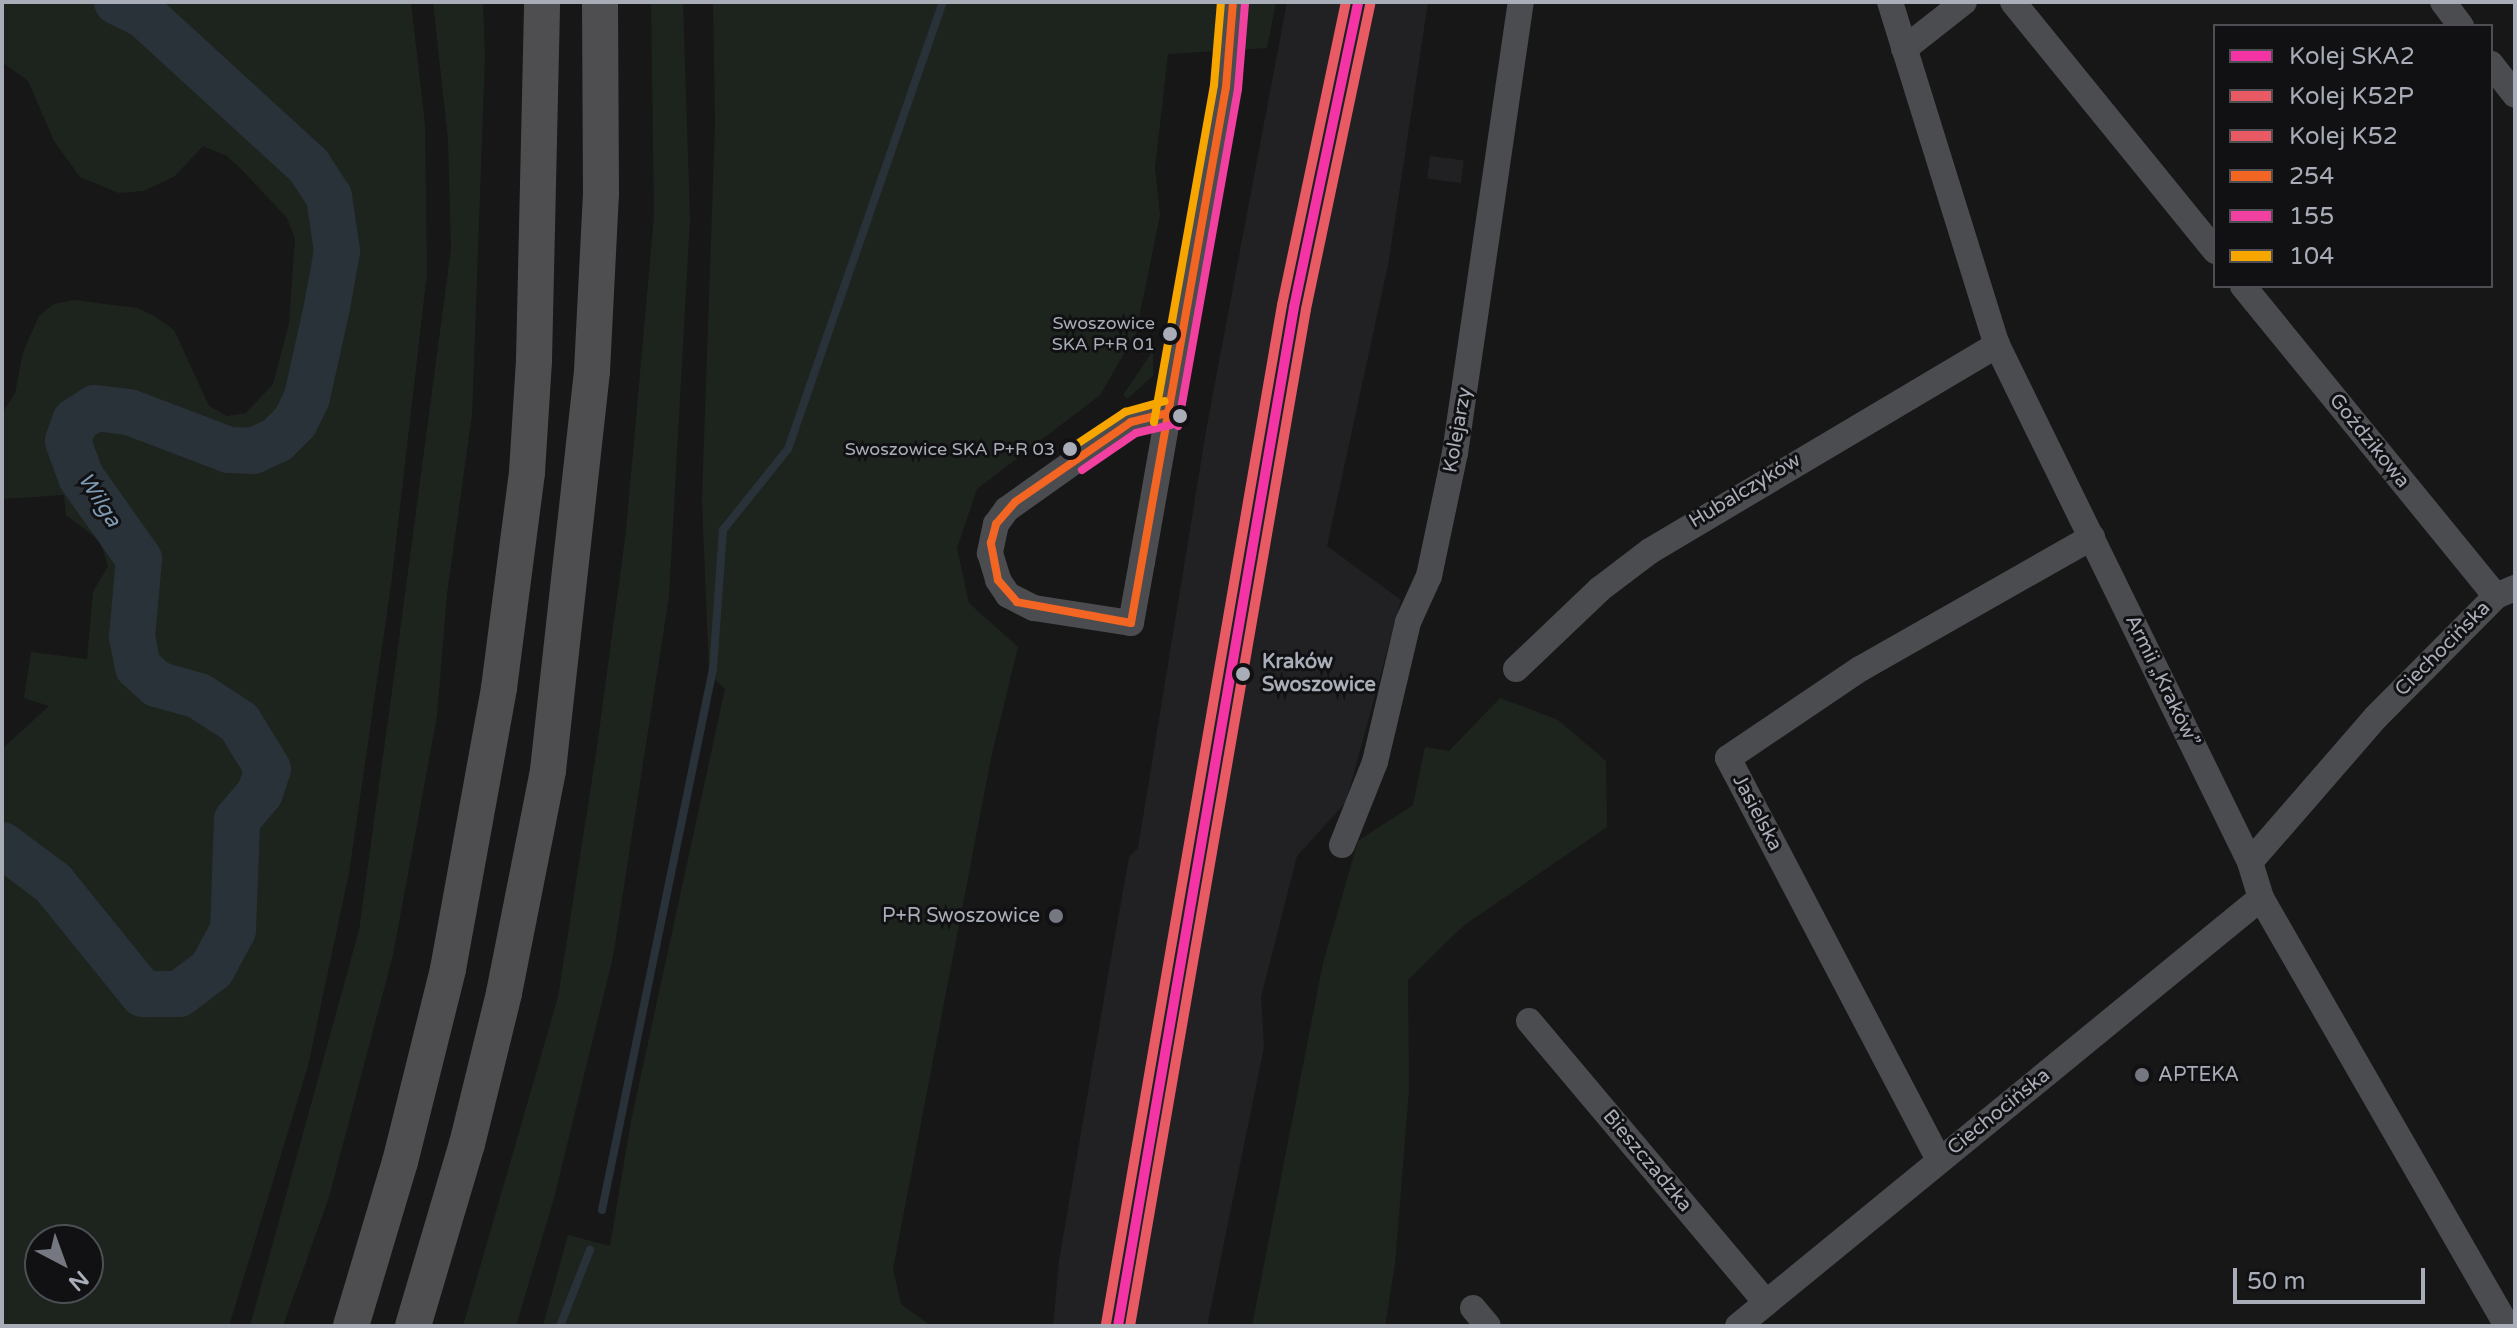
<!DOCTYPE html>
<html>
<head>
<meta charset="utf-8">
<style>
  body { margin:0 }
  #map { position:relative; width:2517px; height:1328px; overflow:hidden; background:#171717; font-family:"Varela Round",sans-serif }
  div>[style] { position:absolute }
  .built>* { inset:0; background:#212123; transform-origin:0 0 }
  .green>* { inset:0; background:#1d241e }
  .stream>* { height:8px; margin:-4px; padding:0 4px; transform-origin:4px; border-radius:4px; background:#2a3239 }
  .river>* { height:46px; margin:-23px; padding:0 23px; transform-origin:23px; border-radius:23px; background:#2a3239 }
  .minor>* { height:26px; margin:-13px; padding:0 13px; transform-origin:13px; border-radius:13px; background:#4b4c50 }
  .highway>* { height:36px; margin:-18px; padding:0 18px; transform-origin:18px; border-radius:18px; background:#4e4e51 }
  .bus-1>* { height:8px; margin:-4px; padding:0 4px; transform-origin:4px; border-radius:4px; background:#f26522 }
  .bus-2>* { height:8px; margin:-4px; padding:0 4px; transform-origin:4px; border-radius:4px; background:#f240a1 }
  .bus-3>* { height:8px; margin:-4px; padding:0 4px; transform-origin:4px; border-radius:4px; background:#f7a600 }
  .rail-1>* { height:10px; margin:-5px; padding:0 5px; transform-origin:5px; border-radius:5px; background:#f434a5 }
  .rail-2>* { height:10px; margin:-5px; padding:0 5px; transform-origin:5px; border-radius:5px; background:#e85b65 }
  .rail-3>* { height:10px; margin:-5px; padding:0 5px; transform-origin:5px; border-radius:5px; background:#e85b65 }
  .dots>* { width:22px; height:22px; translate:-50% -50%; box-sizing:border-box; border:4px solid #111113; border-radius:50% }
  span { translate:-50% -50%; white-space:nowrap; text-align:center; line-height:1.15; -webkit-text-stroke:6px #111113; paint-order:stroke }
  .bus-label { font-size:18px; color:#a8adb8 }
  .right { translate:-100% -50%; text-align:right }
  .street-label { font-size:20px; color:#a8adb8 }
  .stop-label { font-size:20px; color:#a8adb8; font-weight:700 }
  .left { translate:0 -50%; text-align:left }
  .poi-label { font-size:20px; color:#a8adb8 }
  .water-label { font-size:22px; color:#7f9bb3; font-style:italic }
  .frame { position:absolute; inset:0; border:4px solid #a8adb8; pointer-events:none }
  .legend { position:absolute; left:2213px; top:24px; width:280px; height:264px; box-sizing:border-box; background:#111113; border:2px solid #4d4f55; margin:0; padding:10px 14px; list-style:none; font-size:24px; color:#a8adb8 }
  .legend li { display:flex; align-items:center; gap:16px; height:40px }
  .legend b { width:40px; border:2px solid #4d4f55 }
  .north { position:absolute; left:24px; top:1224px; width:80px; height:80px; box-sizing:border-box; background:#111113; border:2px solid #4d4f55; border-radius:50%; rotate:139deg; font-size:22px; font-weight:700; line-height:32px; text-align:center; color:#a8adb8 }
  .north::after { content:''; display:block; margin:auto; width:28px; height:36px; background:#757880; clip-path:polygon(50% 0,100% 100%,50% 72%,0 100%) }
  .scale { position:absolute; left:2233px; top:1268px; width:192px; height:36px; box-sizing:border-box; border:4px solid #a8adb8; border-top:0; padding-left:10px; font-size:24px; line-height:28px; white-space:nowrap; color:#a8adb8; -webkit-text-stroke:6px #111113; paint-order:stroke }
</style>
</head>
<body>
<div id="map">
  <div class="built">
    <div style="clip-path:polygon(1287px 2px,1428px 2px,1389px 260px,1327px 546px,1401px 600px,1346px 802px,1297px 856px,1261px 997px,1264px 1047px,1207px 1326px,1053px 1326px,1059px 1261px,1108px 975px,1129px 857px,1138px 848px,1207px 425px)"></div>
    <div style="left:1430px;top:156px;width:34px;height:23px;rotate:7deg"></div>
  </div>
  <div class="green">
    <div style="clip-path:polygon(evenodd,2px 2px,411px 2px,425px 125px,427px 273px,391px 585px,349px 873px,308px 1066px,229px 1326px,2px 1326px,2px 749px,49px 706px,24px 698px,31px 652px,87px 659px,93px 592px,108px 566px,100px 541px,66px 515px,64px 495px,2px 499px,2px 414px,15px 393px,23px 352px,39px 316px,54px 304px,74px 300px,137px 308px,156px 317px,174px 330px,209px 406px,227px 416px,246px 413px,273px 384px,289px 324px,295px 239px,287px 218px,243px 171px,227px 156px,203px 146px,174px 177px,143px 191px,119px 193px,80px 177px,54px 141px,28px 81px,2px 62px,2px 2px,88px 1240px,88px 1288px,40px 1288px,40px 1240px,88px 1240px)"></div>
    <div style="clip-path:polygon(433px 2px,483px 2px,485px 56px,472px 415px,447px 594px,437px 716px,393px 955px,329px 1197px,283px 1326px,250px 1326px,359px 930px,395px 669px,451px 249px,448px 140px)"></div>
    <div style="clip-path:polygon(651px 2px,683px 2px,690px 219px,669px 596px,613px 957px,554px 1198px,516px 1326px,463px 1326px,558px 997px,596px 754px,626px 531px,654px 216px)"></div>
    <div style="clip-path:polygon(713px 2px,1276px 2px,1267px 48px,1168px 54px,1155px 168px,1160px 215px,1136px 333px,1100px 395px,977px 489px,957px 548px,969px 603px,1018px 647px,991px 758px,893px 1269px,901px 1304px,931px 1326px,543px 1326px,568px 1235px,610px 1246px,631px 1121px,725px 689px,709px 674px,702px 499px,715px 124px)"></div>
    <div style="clip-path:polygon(1153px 351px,1153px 376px,1127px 399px,1123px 395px)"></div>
    <div style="clip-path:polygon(1500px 698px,1558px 720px,1606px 761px,1607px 827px,1463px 926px,1408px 980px,1409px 1090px,1395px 1264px,1385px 1326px,1252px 1326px,1323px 963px,1358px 841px,1413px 805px,1425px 747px,1449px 751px)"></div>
  </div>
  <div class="stream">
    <div style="left:602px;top:1210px;width:552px;rotate:-78.41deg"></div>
    <div style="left:713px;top:669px;width:139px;rotate:-85.9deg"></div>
    <div style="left:723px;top:530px;width:104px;rotate:-51.3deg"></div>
    <div style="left:788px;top:449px;width:473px;rotate:-70.9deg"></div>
    <div style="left:560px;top:1326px;width:82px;rotate:-68.5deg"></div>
  </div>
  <div class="river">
    <div style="left:2px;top:845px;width:64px;rotate:36.7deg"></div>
    <div style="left:53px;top:883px;width:143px;rotate:51deg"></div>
    <div style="left:143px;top:994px;width:36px"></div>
    <div style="left:179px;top:994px;width:41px;rotate:-37.1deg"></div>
    <div style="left:212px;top:969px;width:44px;rotate:-61.7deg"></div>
    <div style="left:233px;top:930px;width:110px;rotate:-87.9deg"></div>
    <div style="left:237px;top:820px;width:35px;rotate:-50deg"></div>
    <div style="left:260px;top:793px;width:25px;rotate:-72deg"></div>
    <div style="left:268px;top:769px;width:55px;rotate:-121.7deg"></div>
    <div style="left:239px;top:722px;width:48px;rotate:-147deg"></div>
    <div style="left:199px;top:696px;width:44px;rotate:-164.1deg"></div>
    <div style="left:157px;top:684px;width:25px;rotate:-138deg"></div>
    <div style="left:138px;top:667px;width:31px;rotate:-101deg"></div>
    <div style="left:132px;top:637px;width:78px;rotate:-84.9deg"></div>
    <div style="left:139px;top:559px;width:100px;rotate:-125.3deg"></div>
    <div style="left:81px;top:477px;width:38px;rotate:-110deg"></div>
    <div style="left:68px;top:441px;width:21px;rotate:-71deg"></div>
    <div style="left:75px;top:421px;width:24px;rotate:-33deg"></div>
    <div style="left:95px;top:408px;width:34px;rotate:7deg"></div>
    <div style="left:129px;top:412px;width:107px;rotate:20.8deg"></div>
    <div style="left:229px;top:450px;width:24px;rotate:2deg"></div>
    <div style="left:253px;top:451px;width:26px;rotate:-25deg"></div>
    <div style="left:277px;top:440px;width:25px;rotate:-45deg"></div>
    <div style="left:295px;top:422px;width:28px;rotate:-64deg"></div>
    <div style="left:307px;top:397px;width:92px;rotate:-77.5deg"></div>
    <div style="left:327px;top:307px;width:57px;rotate:-79.9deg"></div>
    <div style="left:337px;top:251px;width:55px;rotate:-98.4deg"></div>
    <div style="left:329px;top:197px;width:37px;rotate:-123deg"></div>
    <div style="left:309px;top:166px;width:224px;rotate:-137.5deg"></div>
    <div style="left:144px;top:15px;width:30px;rotate:-154deg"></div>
  </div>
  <div class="minor">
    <div style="left:1890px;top:2px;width:359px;rotate:72.7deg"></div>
    <div style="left:1997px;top:345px;width:576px;rotate:63.92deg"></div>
    <div style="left:2250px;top:862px;width:38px;rotate:73deg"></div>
    <div style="left:2261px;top:898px;width:494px;rotate:60.1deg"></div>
    <div style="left:2013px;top:2px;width:321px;rotate:50.9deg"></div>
    <div style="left:2443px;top:2px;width:30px;rotate:53deg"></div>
    <div style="left:1904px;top:49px;width:76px;rotate:-38.1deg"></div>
    <div style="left:2491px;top:64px;width:39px;rotate:52deg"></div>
    <div style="left:2243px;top:286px;width:400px;rotate:50.8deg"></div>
    <div style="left:1168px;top:413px;width:47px;rotate:162.7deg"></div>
    <div style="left:1123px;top:427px;width:142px;rotate:144.7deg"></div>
    <div style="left:1007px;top:509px;width:19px;rotate:126deg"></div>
    <div style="left:996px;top:524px;width:30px;rotate:102deg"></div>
    <div style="left:990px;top:553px;width:28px;rotate:73deg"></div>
    <div style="left:998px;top:580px;width:18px;rotate:56deg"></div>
    <div style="left:1008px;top:595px;width:29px;rotate:27deg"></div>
    <div style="left:1034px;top:608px;width:98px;rotate:8.8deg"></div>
    <div style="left:1131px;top:623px;width:62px;rotate:-79.8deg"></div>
    <div style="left:1142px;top:562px;width:482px;rotate:-80deg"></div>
    <div style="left:1226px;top:87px;width:85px;rotate:-85.3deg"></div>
    <div style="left:1516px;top:669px;width:116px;rotate:-43.6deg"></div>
    <div style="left:1600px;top:589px;width:63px;rotate:-37.2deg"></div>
    <div style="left:1650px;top:551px;width:404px;rotate:-30.7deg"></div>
    <div style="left:1342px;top:845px;width:89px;rotate:-68.3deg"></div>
    <div style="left:1375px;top:762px;width:144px;rotate:-76.7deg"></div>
    <div style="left:1408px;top:622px;width:51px;rotate:-65.5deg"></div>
    <div style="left:1429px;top:576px;width:126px;rotate:-78.1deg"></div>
    <div style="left:1455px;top:453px;width:456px;rotate:-81.7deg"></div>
    <div style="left:2250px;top:862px;width:192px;rotate:-49deg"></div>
    <div style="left:2376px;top:717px;width:170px;rotate:-45.2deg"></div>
    <div style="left:2496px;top:596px;width:21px;rotate:-23deg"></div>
    <div style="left:1529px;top:1021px;width:368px;rotate:49.9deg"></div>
    <div style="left:1939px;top:1160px;width:454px;rotate:-117.7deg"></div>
    <div style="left:1728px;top:758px;width:159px;rotate:-34deg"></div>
    <div style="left:1860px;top:669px;width:267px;rotate:-29.6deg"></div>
    <div style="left:1473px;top:1308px;width:23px;rotate:50deg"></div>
    <div style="left:1738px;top:1326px;width:676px;rotate:-39.3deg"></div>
  </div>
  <div class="highway">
    <div style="left:351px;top:1326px;width:171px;rotate:-73.4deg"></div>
    <div style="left:400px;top:1162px;width:199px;rotate:-76deg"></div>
    <div style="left:448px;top:969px;width:286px;rotate:-79.7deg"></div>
    <div style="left:499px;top:688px;width:218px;rotate:-82.6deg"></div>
    <div style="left:527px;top:472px;width:112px;rotate:-86.4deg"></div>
    <div style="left:534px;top:360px;width:358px;rotate:-88.7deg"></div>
    <div style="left:413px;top:1326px;width:190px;rotate:-73.5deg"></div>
    <div style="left:467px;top:1144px;width:155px;rotate:-76.2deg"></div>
    <div style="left:504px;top:993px;width:227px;rotate:-78.8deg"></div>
    <div style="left:548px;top:770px;width:401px;rotate:-83.7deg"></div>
    <div style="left:592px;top:371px;width:177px;rotate:-87.1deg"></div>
    <div style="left:601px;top:194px;width:192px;rotate:-90.3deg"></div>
  </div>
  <div class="bus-1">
    <div style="left:1131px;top:623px;width:544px;rotate:-79.95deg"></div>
    <div style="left:1226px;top:87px;width:85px;rotate:-85.3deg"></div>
    <div style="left:1131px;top:623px;width:116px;rotate:-169.6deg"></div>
    <div style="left:1017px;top:602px;width:29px;rotate:-131deg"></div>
    <div style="left:998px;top:580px;width:38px;rotate:-101deg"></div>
    <div style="left:991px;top:543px;width:20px;rotate:-75deg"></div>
    <div style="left:996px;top:524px;width:29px;rotate:-49deg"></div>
    <div style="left:1015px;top:502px;width:141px;rotate:-34.6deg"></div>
    <div style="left:1131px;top:422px;width:38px;rotate:-14deg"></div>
  </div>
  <div class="bus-2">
    <div style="left:1178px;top:426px;width:342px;rotate:-79.9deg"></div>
    <div style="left:1238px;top:89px;width:86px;rotate:-85.3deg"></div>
    <div style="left:1082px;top:470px;width:65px;rotate:-34.4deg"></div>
    <div style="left:1136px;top:433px;width:36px;rotate:-13deg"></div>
  </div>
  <div class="bus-3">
    <div style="left:1154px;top:422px;width:342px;rotate:-79.9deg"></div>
    <div style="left:1214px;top:85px;width:83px;rotate:-85.2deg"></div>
    <div style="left:1068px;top:450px;width:69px;rotate:-33.7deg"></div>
    <div style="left:1125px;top:412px;width:41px;rotate:-15.4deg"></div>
  </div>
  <div class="rail-1">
    <div style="left:1118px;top:1326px;width:1034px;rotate:-80.2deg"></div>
    <div style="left:1294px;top:307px;width:312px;rotate:-78.1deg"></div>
  </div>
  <div class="rail-2">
    <div style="left:1130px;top:1326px;width:1032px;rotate:-80.18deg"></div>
    <div style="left:1306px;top:309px;width:312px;rotate:-78.1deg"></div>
  </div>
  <div class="rail-3">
    <div style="left:1106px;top:1324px;width:1034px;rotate:-80.2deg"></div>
    <div style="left:1282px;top:305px;width:310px;rotate:-78.1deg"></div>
  </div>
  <div class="dots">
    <div style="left:1170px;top:334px;background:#a8adb8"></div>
    <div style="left:1180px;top:416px;background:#a8adb8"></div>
    <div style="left:1070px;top:449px;background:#a8adb8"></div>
    <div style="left:1243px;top:674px;background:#a8adb8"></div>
    <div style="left:1056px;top:916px;background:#757880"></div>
    <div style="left:2142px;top:1075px;background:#757880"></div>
  </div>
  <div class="bus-label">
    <span class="right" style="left:1155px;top:334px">Swoszowice<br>SKA P+R 01</span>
    <span class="right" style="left:1055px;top:449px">Swoszowice SKA P+R 03</span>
  </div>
  <div class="street-label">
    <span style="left:1458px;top:430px;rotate:-80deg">Kolejarzy</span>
    <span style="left:2369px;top:441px;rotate:51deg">Goździkowa</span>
    <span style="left:1745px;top:491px;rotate:-31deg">Hubalczyków</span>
    <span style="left:2443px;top:649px;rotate:-45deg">Ciechocińska</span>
    <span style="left:2162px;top:681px;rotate:64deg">Armii „Kraków”</span>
    <span style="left:1757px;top:813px;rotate:62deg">Jasielska</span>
    <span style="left:1999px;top:1112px;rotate:-39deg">Ciechocińska</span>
    <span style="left:1647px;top:1161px;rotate:50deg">Bieszczadzka</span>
  </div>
  <div class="stop-label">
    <span class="left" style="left:1262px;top:674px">Kraków<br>Swoszowice</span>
  </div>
  <div class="poi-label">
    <span class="right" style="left:1040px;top:916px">P+R Swoszowice</span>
    <span class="left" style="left:2158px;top:1075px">APTEKA</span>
  </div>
  <div class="water-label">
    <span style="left:99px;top:500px;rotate:57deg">Wilga</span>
  </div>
  <div class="frame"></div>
  <ul class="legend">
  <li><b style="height:10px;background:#f434a5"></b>Kolej SKA2</li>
  <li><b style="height:10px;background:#e85b65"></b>Kolej K52P</li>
  <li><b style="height:10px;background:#e85b65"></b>Kolej K52</li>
  <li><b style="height:10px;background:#f26522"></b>254</li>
  <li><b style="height:10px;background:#f240a1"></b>155</li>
  <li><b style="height:10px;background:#f7a600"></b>104</li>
  </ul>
  <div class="north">N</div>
  <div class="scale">50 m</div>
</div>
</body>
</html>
